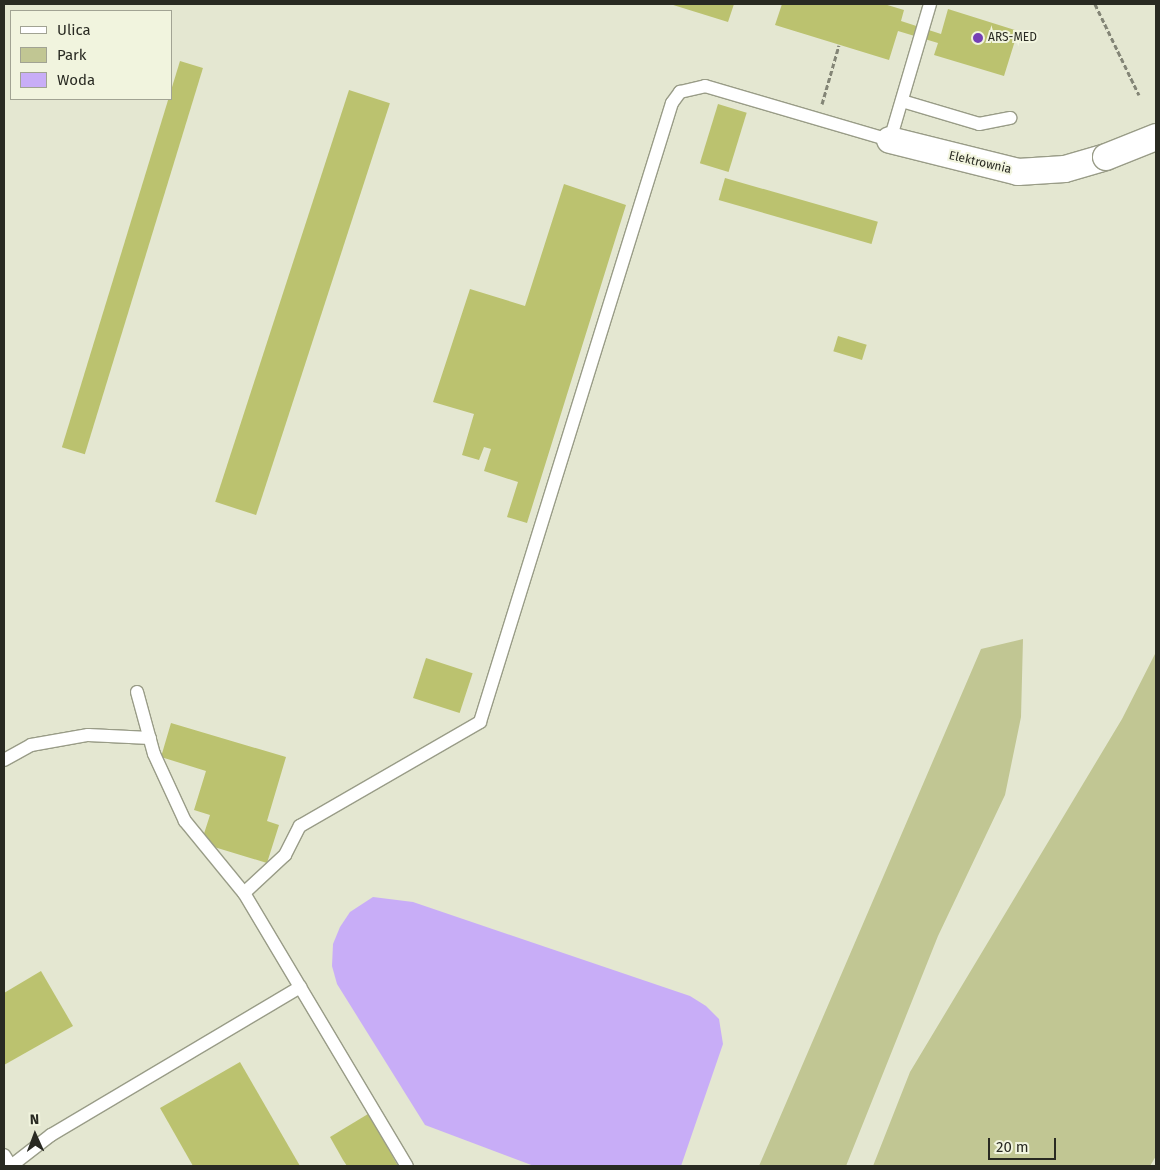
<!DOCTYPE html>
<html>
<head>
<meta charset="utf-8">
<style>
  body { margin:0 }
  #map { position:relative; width:1160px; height:1170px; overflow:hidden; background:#e4e7d1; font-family:"Fira Sans",sans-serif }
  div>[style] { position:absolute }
  .green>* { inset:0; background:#c1c693 }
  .water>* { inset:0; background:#c8adf7 }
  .building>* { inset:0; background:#bbc26f; transform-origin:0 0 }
  .path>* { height:3px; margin-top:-1.5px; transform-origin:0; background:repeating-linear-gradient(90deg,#838576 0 5px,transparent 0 7.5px) }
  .roads { filter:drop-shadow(1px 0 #999c87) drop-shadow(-1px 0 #999c87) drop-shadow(0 1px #999c87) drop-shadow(0 -1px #999c87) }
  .lane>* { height:12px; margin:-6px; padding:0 6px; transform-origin:6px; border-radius:6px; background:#fff }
  .street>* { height:26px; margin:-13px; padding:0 13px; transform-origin:13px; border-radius:13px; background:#fff }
  .bridges { filter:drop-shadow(1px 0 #999c87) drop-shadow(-1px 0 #999c87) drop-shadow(0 1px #999c87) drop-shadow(0 -1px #999c87) }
  .street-bridge>* { height:26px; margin:-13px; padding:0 13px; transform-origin:13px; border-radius:13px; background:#fff }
  .dots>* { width:14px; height:14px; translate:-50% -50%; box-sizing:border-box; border:2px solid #f1f4de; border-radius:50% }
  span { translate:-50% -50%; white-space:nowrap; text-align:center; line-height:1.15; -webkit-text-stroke:4px #f1f4de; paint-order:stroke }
  .poi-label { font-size:12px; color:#292a22 }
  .left { translate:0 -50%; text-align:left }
  .street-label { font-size:12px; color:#292a22 }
  .frame { position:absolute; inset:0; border:5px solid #292a22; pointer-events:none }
  .legend { position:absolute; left:10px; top:10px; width:162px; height:90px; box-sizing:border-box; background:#f1f4de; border:1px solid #a1a393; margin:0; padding:6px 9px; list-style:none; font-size:15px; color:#292a22 }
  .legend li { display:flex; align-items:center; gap:10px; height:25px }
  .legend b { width:25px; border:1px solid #a1a393 }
  .north { position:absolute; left:10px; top:1110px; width:50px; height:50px; -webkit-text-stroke:4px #f1f4de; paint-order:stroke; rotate:358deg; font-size:14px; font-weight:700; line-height:20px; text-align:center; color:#292a22 }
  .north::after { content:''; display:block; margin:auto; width:18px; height:22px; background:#292a22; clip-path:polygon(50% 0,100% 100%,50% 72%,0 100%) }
  .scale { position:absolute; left:988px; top:1138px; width:68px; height:22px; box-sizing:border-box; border:2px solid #292a22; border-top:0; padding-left:6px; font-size:15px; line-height:18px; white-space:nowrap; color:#292a22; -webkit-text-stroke:4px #f1f4de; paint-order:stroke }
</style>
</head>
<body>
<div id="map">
  <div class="green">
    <div style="clip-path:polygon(1023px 639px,1021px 717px,1005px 795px,938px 936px,846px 1166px,759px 1166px,981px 649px)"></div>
    <div style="clip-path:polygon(1156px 652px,1156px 1156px,1150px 1166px,873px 1166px,910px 1072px,1122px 719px)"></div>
  </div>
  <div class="water">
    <div style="clip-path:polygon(373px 897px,413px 902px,690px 996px,706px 1006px,719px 1019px,723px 1044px,681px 1166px,534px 1166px,425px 1125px,337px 984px,332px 966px,333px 944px,340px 927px,350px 912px)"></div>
  </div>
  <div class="building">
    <div style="clip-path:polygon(670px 4px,734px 4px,728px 22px)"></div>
    <div style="clip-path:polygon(782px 4px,884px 4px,904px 10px,901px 21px,941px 34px,948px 9px,1018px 31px,1004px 76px,934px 55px,938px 43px,898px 31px,889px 60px,775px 25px)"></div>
    <div style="left:180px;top:61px;width:24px;height:404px;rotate:17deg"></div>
    <div style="left:349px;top:90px;width:43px;height:433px;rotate:18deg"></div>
    <div style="left:718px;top:104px;width:30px;height:62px;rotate:17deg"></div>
    <div style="left:725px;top:178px;width:159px;height:23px;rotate:16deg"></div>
    <div style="clip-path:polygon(564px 184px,626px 205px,527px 523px,507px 517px,518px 482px,484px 471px,491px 449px,484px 447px,479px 460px,462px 455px,474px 414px,433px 402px,470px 289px,525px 306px)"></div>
    <div style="left:838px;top:336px;width:30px;height:16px;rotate:17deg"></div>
    <div style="left:426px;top:658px;width:49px;height:42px;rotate:18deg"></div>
    <div style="clip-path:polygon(171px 723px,286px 757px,267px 821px,279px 825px,267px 863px,201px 843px,210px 815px,194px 810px,206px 771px,161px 757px)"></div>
    <div style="clip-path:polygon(41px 971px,73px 1026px,4px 1065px,4px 993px)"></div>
    <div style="clip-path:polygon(240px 1062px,300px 1166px,193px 1166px,160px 1108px)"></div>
    <div style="clip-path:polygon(368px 1114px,379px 1132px,398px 1166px,347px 1166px,343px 1160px,330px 1137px)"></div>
  </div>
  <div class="path">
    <div style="left:1095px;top:4px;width:101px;rotate:64.2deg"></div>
    <div style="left:822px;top:104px;width:61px;rotate:-73.9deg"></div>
  </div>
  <div class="roads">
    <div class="lane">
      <div style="left:902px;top:101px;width:80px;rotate:16.6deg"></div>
      <div style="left:979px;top:124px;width:32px;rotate:-11deg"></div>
      <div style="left:137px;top:692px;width:64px;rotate:74.7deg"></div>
      <div style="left:154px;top:754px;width:74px;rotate:65.2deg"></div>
      <div style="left:185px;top:821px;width:93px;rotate:50.7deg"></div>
      <div style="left:244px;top:893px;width:318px;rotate:59.2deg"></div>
      <div style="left:4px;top:760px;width:31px;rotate:-29deg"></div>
      <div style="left:31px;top:745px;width:58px;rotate:-10deg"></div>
      <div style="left:88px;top:735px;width:62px;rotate:2.8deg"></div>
      <div style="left:244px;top:893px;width:56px;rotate:-42.8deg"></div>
      <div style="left:285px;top:855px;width:33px;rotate:-63deg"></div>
      <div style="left:300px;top:826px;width:208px;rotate:-30deg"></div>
      <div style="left:480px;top:722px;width:648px;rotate:-72.77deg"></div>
      <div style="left:672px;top:103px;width:14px;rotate:-54deg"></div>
      <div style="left:680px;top:92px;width:26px;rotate:-13deg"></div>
      <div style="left:705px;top:86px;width:193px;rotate:16.3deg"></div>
      <div style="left:890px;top:140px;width:142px;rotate:-73.6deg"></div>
      <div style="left:4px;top:1155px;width:13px;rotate:58deg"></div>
      <div style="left:11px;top:1166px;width:51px;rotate:-37.8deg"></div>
      <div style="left:51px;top:1135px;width:290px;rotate:-30.7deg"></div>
    </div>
    <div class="street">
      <div style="left:890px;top:140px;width:132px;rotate:14deg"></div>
      <div style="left:1018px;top:172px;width:47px;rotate:-3.7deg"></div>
      <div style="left:1065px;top:169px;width:43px;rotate:-16.3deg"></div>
    </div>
  </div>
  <div class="bridges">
    <div class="street-bridge">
      <div style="left:1106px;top:157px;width:54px;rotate:-21.8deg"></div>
    </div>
  </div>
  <div class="dots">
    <div style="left:978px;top:38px;background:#753fb5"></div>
  </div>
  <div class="poi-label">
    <span class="left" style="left:988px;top:38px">ARS-MED</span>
  </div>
  <div class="street-label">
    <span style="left:980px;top:163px;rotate:13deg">Elektrownia</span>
  </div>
  <div class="frame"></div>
  <ul class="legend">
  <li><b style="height:6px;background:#fff"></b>Ulica</li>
  <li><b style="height:14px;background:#c1c693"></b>Park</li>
  <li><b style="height:14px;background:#c8adf7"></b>Woda</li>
  </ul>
  <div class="north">N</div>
  <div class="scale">20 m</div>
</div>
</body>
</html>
